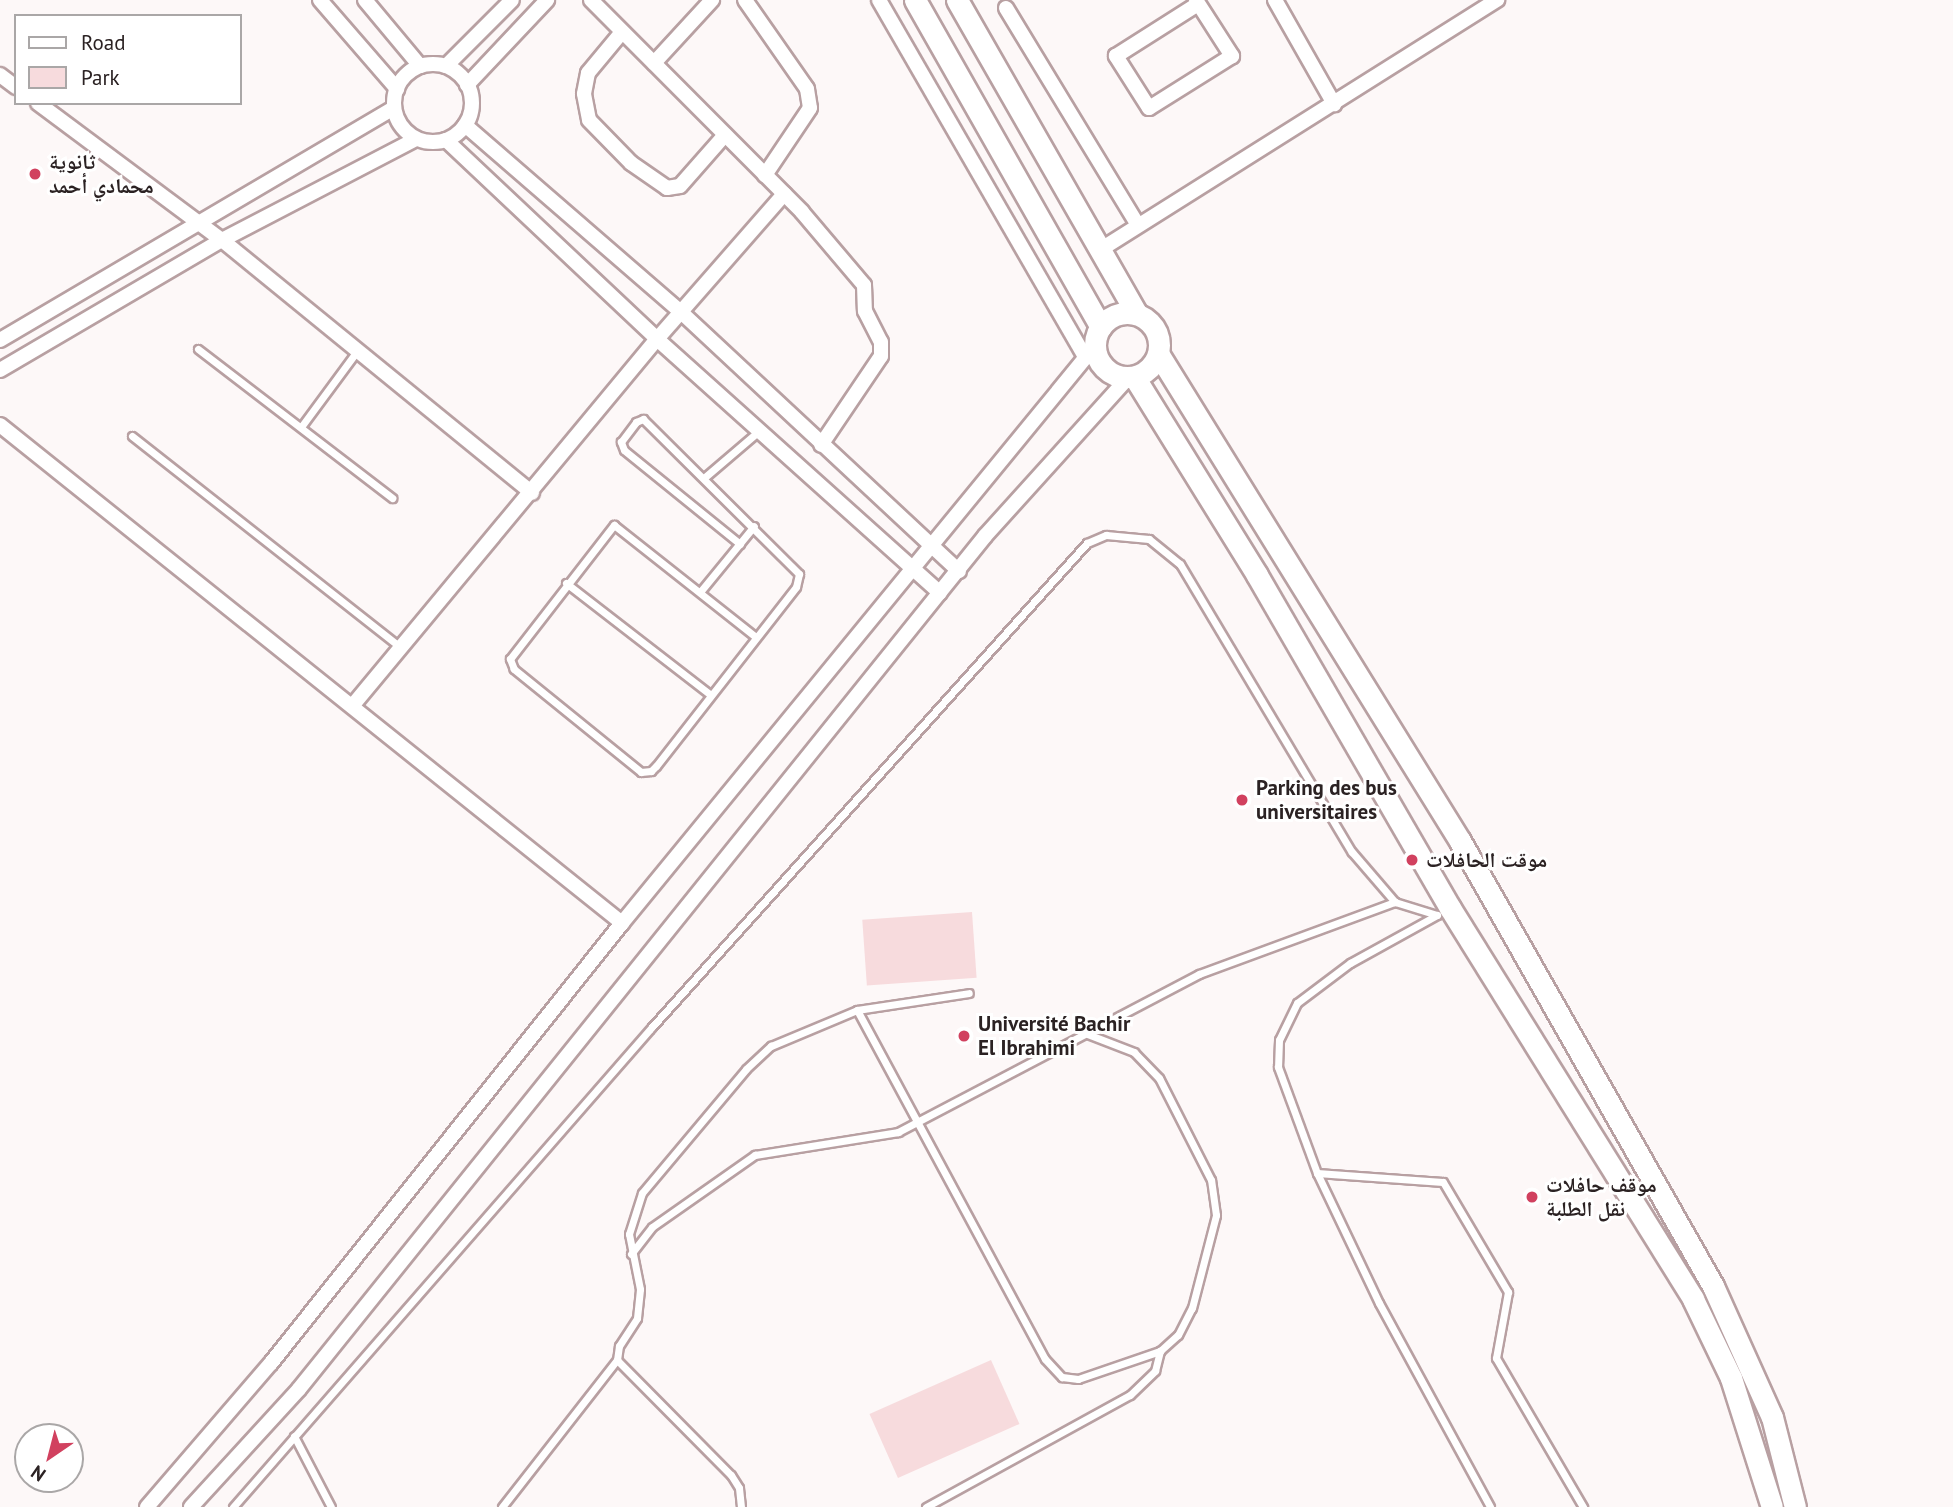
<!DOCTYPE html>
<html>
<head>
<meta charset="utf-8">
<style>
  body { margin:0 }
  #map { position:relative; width:1953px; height:1507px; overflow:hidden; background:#fdf8f8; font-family:"PT Sans","Noto Naskh Arabic",sans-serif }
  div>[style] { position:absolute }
  .green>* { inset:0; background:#f7dbdd; transform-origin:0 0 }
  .roads { filter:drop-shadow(2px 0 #b8a0a2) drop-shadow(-2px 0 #b8a0a2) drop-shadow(0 2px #b8a0a2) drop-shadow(0 -2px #b8a0a2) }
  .lane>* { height:7px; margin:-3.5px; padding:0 3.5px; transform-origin:3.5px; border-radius:3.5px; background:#fff }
  .street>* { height:14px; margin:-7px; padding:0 7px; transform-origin:7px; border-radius:7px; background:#fff }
  .street>.ring { margin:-7px; padding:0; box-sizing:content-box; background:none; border:14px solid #fff; border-radius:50% }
  .secondary>* { height:21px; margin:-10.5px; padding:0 10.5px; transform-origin:10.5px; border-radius:10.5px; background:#fff }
  .secondary>.ring { margin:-10.5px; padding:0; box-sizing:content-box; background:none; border:21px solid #fff; border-radius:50% }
  .dots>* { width:19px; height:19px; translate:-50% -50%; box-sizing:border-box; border:4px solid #fff; border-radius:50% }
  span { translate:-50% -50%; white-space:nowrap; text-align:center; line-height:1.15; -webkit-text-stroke:6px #fff; paint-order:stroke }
  .poi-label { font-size:21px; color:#2b2223; font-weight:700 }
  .left { translate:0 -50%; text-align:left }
  .legend { position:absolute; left:14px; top:14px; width:228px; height:91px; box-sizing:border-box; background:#fff; border:2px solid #aaa7a7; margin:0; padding:9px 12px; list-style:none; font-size:21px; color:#2b2223 }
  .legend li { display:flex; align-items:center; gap:14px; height:35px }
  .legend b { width:35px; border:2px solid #aaa7a7 }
  .north { position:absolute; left:14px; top:1423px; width:70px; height:70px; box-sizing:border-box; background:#fff; border:2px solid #aaa7a7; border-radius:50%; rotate:215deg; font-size:19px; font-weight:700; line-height:28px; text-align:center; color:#2b2223 }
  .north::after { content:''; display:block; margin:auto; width:24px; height:32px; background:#d1415f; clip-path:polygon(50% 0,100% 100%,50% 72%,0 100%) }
</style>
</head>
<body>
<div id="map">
  <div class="green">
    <div style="left:972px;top:912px;width:66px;height:110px;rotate:86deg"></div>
    <div style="left:991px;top:1360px;width:70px;height:133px;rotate:66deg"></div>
  </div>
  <div class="roads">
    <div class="lane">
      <div style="left:198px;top:349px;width:245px;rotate:37.5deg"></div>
      <div style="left:301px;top:427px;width:94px;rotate:-53.6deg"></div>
      <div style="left:132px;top:436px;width:342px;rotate:38.2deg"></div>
      <div style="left:705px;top:477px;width:72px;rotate:-40.5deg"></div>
      <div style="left:740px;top:544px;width:149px;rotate:-141deg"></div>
      <div style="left:624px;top:450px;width:9px;rotate:-111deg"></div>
      <div style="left:621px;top:442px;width:25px;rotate:-53deg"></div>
      <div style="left:636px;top:422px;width:8px;rotate:-23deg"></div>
      <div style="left:643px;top:419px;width:220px;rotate:44.8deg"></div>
      <div style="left:799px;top:574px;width:13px;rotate:103deg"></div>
      <div style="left:796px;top:587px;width:227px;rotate:128deg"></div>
      <div style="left:656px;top:766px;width:7px;rotate:135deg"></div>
      <div style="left:651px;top:771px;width:10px;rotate:174deg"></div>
      <div style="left:641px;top:772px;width:164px;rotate:-141deg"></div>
      <div style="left:514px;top:669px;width:11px;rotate:-112deg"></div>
      <div style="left:510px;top:659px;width:170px;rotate:-52.2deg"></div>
      <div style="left:614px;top:525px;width:181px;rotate:38.3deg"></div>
      <div style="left:566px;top:583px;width:183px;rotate:37.7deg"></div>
      <div style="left:700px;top:592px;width:85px;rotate:-50.7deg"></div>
      <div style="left:1437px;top:915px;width:99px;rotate:151.1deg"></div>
      <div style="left:1350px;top:963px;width:66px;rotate:143deg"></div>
      <div style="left:1297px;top:1003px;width:41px;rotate:115.9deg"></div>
      <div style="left:1279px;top:1040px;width:27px;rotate:92deg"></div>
      <div style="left:1278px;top:1067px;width:113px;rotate:69.8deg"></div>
      <div style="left:1317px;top:1173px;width:144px;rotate:64.5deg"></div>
      <div style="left:1379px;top:1303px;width:232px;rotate:61.4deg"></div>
      <div style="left:857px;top:1010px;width:396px;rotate:61.7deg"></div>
      <div style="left:1045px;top:1359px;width:25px;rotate:47deg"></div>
      <div style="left:1062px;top:1377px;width:16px;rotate:7deg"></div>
      <div style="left:1078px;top:1379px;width:87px;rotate:-18.9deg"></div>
      <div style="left:1160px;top:1351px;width:24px;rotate:-42deg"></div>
      <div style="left:1178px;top:1335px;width:30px;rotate:-63deg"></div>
      <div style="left:1192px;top:1308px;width:96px;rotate:-75.5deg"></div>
      <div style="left:1216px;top:1215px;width:35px;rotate:-98deg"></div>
      <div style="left:1211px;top:1180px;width:114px;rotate:-117deg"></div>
      <div style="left:1159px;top:1078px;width:36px;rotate:-134deg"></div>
      <div style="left:1134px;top:1052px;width:50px;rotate:-159deg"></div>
      <div style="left:1317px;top:1173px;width:126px;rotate:4.1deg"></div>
      <div style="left:1443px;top:1182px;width:128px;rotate:59.4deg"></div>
      <div style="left:1508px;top:1292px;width:67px;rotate:100.3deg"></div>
      <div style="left:1496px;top:1358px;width:173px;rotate:59.7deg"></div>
      <div style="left:631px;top:1254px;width:34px;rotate:-52deg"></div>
      <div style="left:652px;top:1227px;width:126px;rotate:-35deg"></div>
      <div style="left:755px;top:1155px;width:145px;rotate:-9.1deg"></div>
      <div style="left:898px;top:1132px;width:340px;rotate:-27.7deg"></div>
      <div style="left:1199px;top:974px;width:209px;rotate:-20.2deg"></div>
      <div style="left:1395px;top:902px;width:44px;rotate:17.2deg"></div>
      <div style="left:617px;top:1360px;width:162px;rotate:45.3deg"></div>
      <div style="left:731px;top:1475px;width:15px;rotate:58deg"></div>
      <div style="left:739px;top:1488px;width:19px;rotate:84deg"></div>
      <div style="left:294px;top:1436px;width:80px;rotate:62.5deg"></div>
      <div style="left:233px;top:1507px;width:636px;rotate:-48.89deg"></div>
      <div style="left:651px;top:1028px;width:652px;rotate:-48.05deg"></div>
      <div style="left:1087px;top:543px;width:21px;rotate:-23deg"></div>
      <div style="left:1106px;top:535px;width:43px;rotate:5.3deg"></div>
      <div style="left:1149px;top:539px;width:40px;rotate:39deg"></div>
      <div style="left:1180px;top:564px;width:335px;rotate:59.2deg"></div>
      <div style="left:1352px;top:852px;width:66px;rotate:49.3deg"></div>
      <div style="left:502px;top:1507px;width:187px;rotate:-52deg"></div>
      <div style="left:617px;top:1360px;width:14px;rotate:-82deg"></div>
      <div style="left:619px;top:1346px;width:33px;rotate:-57deg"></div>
      <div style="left:637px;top:1318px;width:29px;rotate:-84deg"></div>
      <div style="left:640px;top:1289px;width:56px;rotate:-101.3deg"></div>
      <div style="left:629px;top:1234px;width:43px;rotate:-72.4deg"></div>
      <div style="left:642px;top:1193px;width:162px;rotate:-50deg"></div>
      <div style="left:746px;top:1069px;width:34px;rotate:-43deg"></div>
      <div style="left:771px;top:1046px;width:93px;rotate:-22.7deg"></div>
      <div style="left:857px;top:1010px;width:113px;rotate:-8.6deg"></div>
      <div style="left:926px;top:1507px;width:233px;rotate:-28.8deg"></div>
      <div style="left:1130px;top:1395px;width:35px;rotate:-44deg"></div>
      <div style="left:1155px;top:1371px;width:21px;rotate:-76deg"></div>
    </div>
    <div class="street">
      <div style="left:320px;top:0;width:118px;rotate:49.1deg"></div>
      <div style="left:365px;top:0;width:86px;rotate:50.2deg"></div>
      <div style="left:591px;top:0;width:299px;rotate:45.1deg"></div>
      <div style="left:802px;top:212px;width:96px;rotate:49.7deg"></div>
      <div style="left:864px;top:285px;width:26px;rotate:88deg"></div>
      <div style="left:865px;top:311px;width:35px;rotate:63deg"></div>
      <div style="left:881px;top:342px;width:14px;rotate:90deg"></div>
      <div style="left:881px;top:356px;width:107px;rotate:124deg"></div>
      <div style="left:745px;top:0;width:108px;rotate:55.1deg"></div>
      <div style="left:807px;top:89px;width:19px;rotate:81deg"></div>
      <div style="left:810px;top:108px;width:81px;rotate:123.9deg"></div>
      <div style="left:879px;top:0;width:412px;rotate:60deg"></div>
      <div style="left:1196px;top:0;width:67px;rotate:57.3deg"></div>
      <div style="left:1232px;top:56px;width:98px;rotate:147.9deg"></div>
      <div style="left:1149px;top:108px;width:62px;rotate:-122.4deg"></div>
      <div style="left:1116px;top:56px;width:97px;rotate:-32.4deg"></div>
      <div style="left:1275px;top:0;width:120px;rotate:60.4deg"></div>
      <div style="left:1006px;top:8px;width:254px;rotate:58.7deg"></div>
      <div style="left:622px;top:32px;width:53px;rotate:129.7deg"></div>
      <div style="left:588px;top:73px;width:21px;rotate:101deg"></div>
      <div style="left:584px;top:94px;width:26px;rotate:79deg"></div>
      <div style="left:589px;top:120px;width:60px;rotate:45.7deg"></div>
      <div style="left:631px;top:163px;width:44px;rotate:34.8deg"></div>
      <div style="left:667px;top:188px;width:13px;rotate:-9deg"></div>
      <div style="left:680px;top:186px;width:68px;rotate:-48.6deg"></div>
      <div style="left:654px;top:63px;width:86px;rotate:-47.4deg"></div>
      <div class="ring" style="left:394px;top:64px;width:64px;height:64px"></div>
      <div style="left:446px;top:66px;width:93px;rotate:-45deg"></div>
      <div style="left:0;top:75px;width:20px;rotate:37deg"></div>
      <div style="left:467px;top:85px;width:117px;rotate:-46.7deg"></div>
      <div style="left:38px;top:103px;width:229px;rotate:36.7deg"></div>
      <div style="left:222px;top:240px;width:400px;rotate:39.2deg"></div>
      <div style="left:465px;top:125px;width:286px;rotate:40.9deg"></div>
      <div style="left:681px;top:312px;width:380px;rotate:43deg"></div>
      <div style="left:446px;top:140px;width:290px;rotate:43.3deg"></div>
      <div style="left:657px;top:339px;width:380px;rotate:41.9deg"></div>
      <div style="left:1103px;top:248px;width:466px;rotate:-32.2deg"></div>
      <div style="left:0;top:340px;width:457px;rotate:-30.5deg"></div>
      <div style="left:0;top:370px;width:257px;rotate:-30.4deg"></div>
      <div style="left:222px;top:240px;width:219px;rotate:-27.5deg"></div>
      <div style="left:0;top:425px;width:797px;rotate:38.68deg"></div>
      <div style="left:353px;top:705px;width:476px;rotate:-50.3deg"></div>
      <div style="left:657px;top:339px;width:193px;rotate:-48.8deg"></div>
      <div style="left:147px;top:1507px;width:190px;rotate:-49.3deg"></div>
      <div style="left:271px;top:1363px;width:563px;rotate:-51.42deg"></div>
      <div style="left:622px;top:923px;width:746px;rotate:-50.66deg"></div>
      <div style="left:191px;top:1507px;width:160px;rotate:-47.5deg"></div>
      <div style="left:299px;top:1389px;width:1095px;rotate:-51.19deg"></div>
      <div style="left:985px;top:536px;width:213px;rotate:-47.9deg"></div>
    </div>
    <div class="secondary">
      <div style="left:915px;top:0;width:376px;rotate:60.4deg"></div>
      <div style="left:957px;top:0;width:362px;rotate:60.2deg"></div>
      <div class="ring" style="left:1095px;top:313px;width:43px;height:43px"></div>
      <div style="left:1159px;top:355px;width:572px;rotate:58.23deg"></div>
      <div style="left:1460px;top:841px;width:512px;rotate:60.38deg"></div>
      <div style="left:1713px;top:1286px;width:144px;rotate:65.8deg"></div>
      <div style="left:1772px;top:1417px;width:93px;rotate:75.7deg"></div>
      <div style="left:1135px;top:378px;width:232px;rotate:58.2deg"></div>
      <div style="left:1257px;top:575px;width:385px;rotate:59.9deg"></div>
      <div style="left:1450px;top:908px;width:460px;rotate:58.1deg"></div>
      <div style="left:1693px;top:1299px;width:88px;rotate:64.3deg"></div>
      <div style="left:1731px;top:1378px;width:135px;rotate:72.4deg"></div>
    </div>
  </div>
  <div class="dots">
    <div style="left:35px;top:174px;background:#d1415f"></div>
    <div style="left:1242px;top:800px;background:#d1415f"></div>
    <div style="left:1412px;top:860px;background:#d1415f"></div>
    <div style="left:964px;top:1036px;background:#d1415f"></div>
    <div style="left:1532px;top:1197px;background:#d1415f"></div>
  </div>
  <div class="poi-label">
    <span class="left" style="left:49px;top:174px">ثانوية<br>محمادي أحمد</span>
    <span class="left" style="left:1256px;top:800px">Parking des bus<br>universitaires</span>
    <span class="left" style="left:1426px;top:860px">موقت الحافلات</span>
    <span class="left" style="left:978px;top:1036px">Université Bachir<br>El Ibrahimi</span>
    <span class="left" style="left:1546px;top:1197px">موقف حافلات<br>نقل الطلبة</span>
  </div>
  <ul class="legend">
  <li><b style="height:9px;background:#fff"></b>Road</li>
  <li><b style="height:19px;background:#f7dbdd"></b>Park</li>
  </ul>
  <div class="north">N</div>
</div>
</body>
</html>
